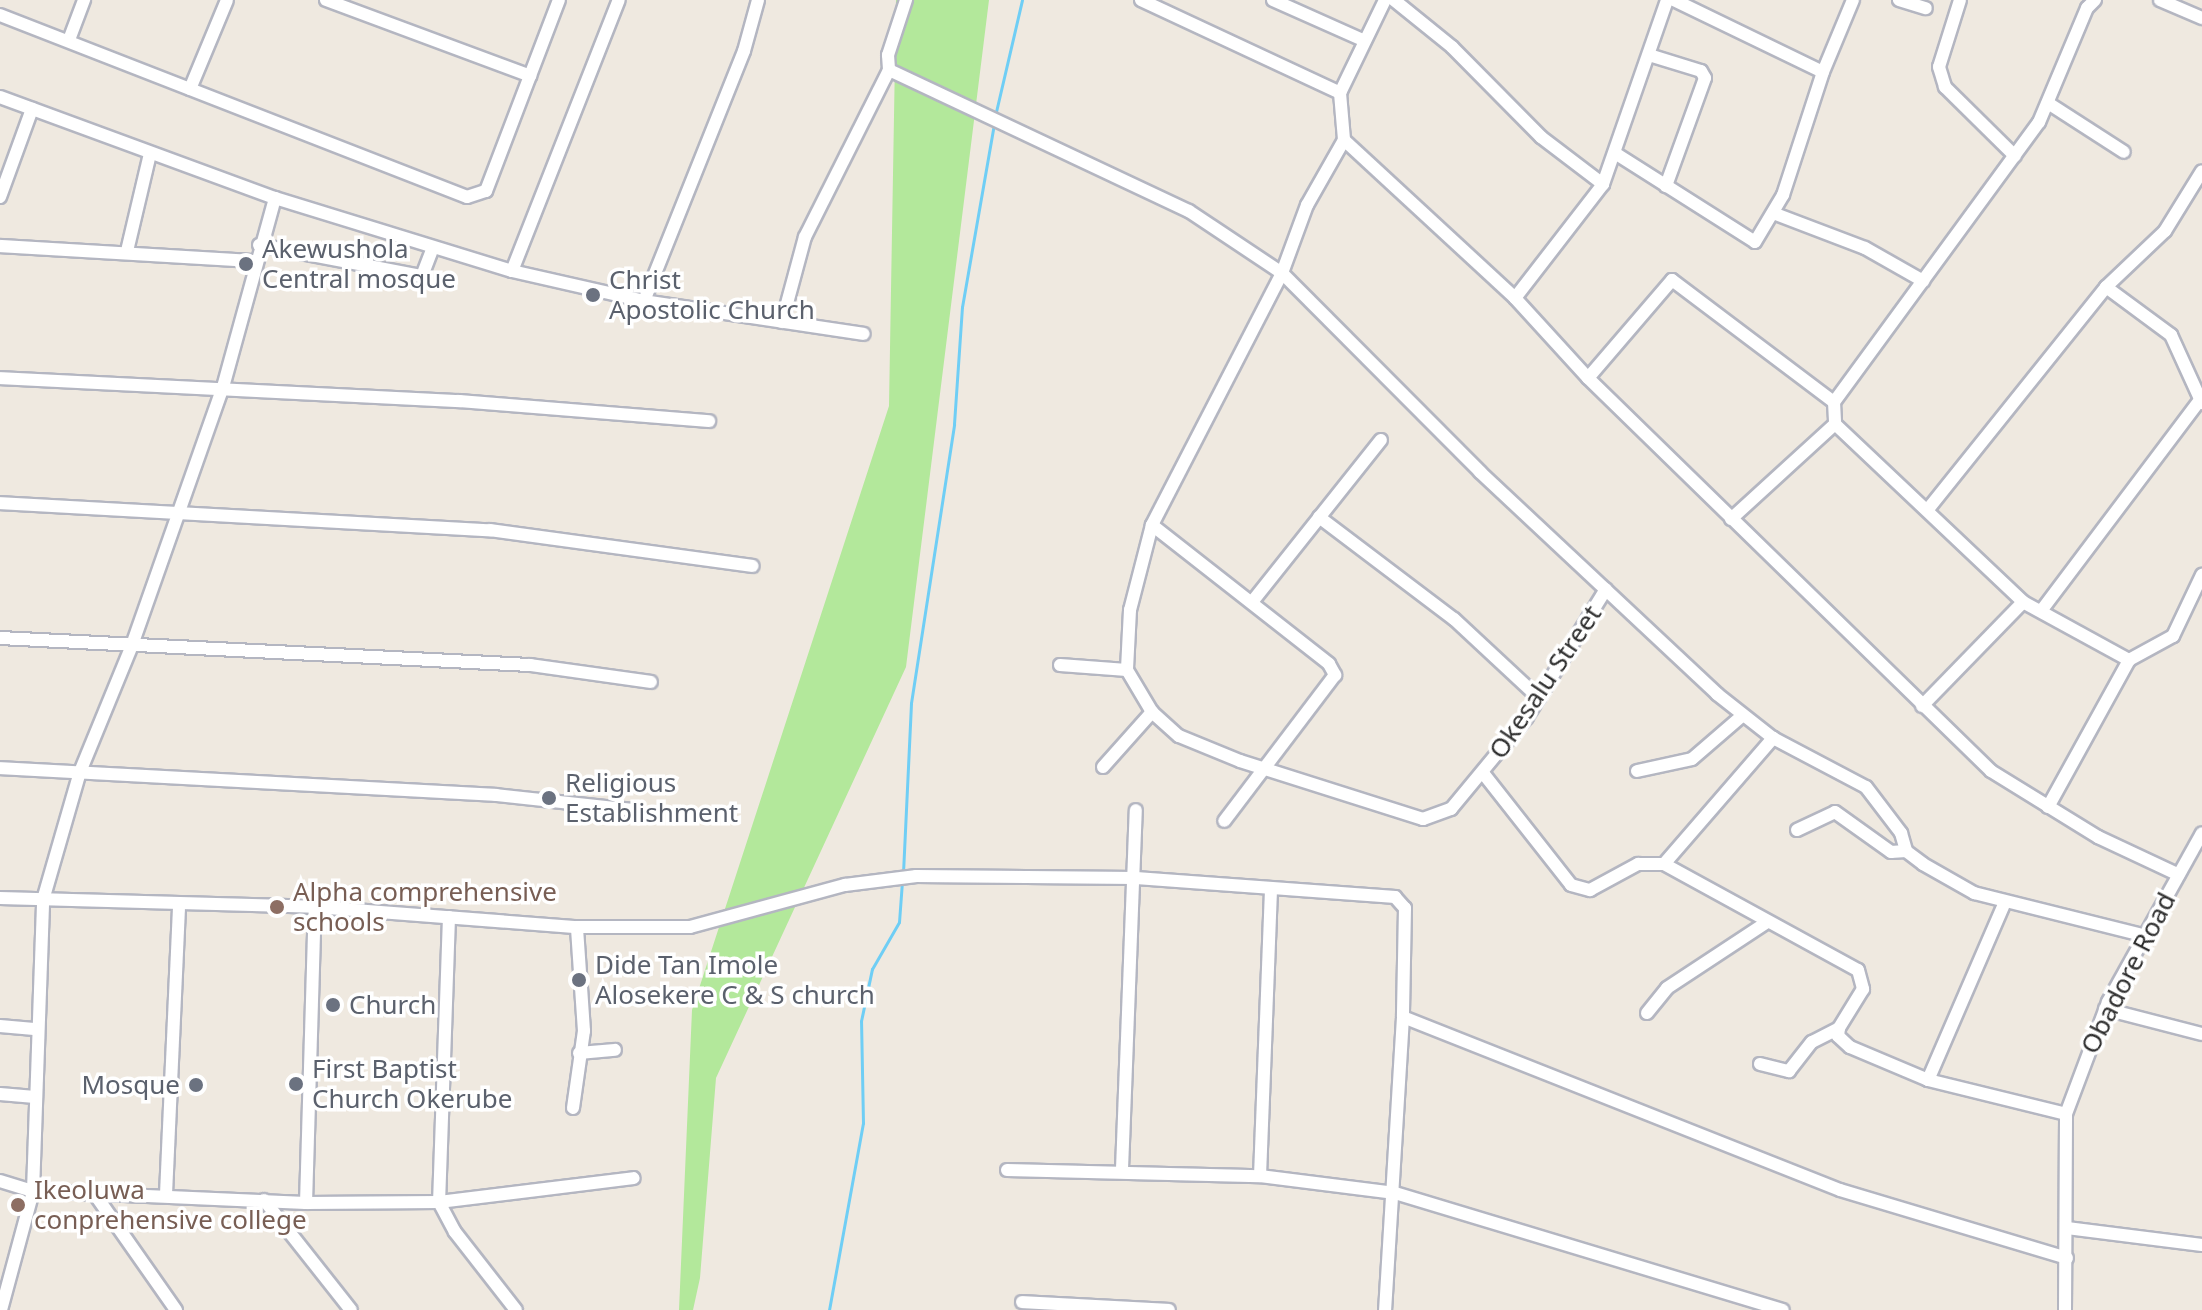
<!DOCTYPE html>
<html>
<head>
<meta charset="utf-8">
<style>
  body { margin:0 }
  #map { position:relative; width:2202px; height:1310px; overflow:hidden; background:#efe9e0; font-family:"Noto Sans",sans-serif }
  div>[style] { position:absolute }
  .green>* { inset:0; background:#b3e89b }
  .stream>* { height:3px; margin:-1.5px; padding:0 1.5px; transform-origin:1.5px; border-radius:1.5px; background:#6fcef5 }
  .roads { filter:drop-shadow(2px 0 #b4b6c1) drop-shadow(-2px 0 #b4b6c1) drop-shadow(0 2px #b4b6c1) drop-shadow(0 -2px #b4b6c1) }
  .minor>* { height:12px; margin:-6px; padding:0 6px; transform-origin:6px; border-radius:6px; background:#fff }
  .dots>* { width:22px; height:22px; translate:-50% -50%; box-sizing:border-box; border:4px solid #fff; border-radius:50% }
  span { translate:-50% -50%; white-space:nowrap; text-align:center; line-height:1.15; -webkit-text-stroke:7px #fff; paint-order:stroke }
  .worship-label { font-size:26px; color:#5b616d }
  .left { translate:0 -50%; text-align:left }
  .right { translate:-100% -50%; text-align:right }
  .street-label { font-size:26px; color:#2e2e2e }
  .education-label { font-size:26px; color:#785e54 }
</style>
</head>
<body>
<div id="map">
  <div class="green">
    <div style="clip-path:polygon(896px 0,989px 0,906px 667px,716px 1078px,700px 1278px,693px 1310px,679px 1310px,692px 1010px,889px 406px)"></div>
  </div>
  <div class="stream">
    <div style="left:995px;top:116px;width:119px;rotate:-76.9deg"></div>
    <div style="left:903px;top:873px;width:170px;rotate:-87.3deg"></div>
    <div style="left:911px;top:703px;width:282px;rotate:-81.2deg"></div>
    <div style="left:954px;top:424px;width:117px;rotate:-86.1deg"></div>
    <div style="left:962px;top:307px;width:186px;rotate:-80.1deg"></div>
    <div style="left:829px;top:1310px;width:190px;rotate:-79.7deg"></div>
    <div style="left:863px;top:1123px;width:102px;rotate:-91.1deg"></div>
    <div style="left:861px;top:1021px;width:53px;rotate:-78.1deg"></div>
    <div style="left:872px;top:969px;width:54px;rotate:-60.1deg"></div>
    <div style="left:899px;top:922px;width:41px;rotate:-85.8deg"></div>
  </div>
  <div class="roads">
    <div class="minor">
      <div style="left:326px;top:0;width:218px;rotate:20.4deg"></div>
      <div style="left:906px;top:0;width:58px;rotate:108.1deg"></div>
      <div style="left:888px;top:55px;width:15px;rotate:86deg"></div>
      <div style="left:889px;top:70px;width:331px;rotate:25.2deg"></div>
      <div style="left:1189px;top:211px;width:112px;rotate:33.7deg"></div>
      <div style="left:1282px;top:273px;width:281px;rotate:45.1deg"></div>
      <div style="left:1480px;top:472px;width:325px;rotate:43.1deg"></div>
      <div style="left:1717px;top:694px;width:71px;rotate:38.2deg"></div>
      <div style="left:1773px;top:738px;width:105px;rotate:27.8deg"></div>
      <div style="left:1866px;top:787px;width:58px;rotate:52.7deg"></div>
      <div style="left:1901px;top:833px;width:19px;rotate:74deg"></div>
      <div style="left:1906px;top:851px;width:21px;rotate:37deg"></div>
      <div style="left:1923px;top:864px;width:59px;rotate:29.6deg"></div>
      <div style="left:1974px;top:893px;width:177px;rotate:14deg"></div>
      <div style="left:1141px;top:0;width:220px;rotate:25deg"></div>
      <div style="left:1273px;top:0;width:98px;rotate:24deg"></div>
      <div style="left:1385px;top:0;width:103px;rotate:115.8deg"></div>
      <div style="left:1340px;top:93px;width:47px;rotate:85.1deg"></div>
      <div style="left:1344px;top:140px;width:75px;rotate:119.6deg"></div>
      <div style="left:1307px;top:205px;width:72px;rotate:110.2deg"></div>
      <div style="left:1282px;top:273px;width:284px;rotate:117.3deg"></div>
      <div style="left:1152px;top:525px;width:88px;rotate:104.5deg"></div>
      <div style="left:1130px;top:610px;width:60px;rotate:92.9deg"></div>
      <div style="left:1127px;top:670px;width:49px;rotate:59.2deg"></div>
      <div style="left:1152px;top:712px;width:36px;rotate:42deg"></div>
      <div style="left:1179px;top:736px;width:66px;rotate:22.3deg"></div>
      <div style="left:1240px;top:761px;width:192px;rotate:17.6deg"></div>
      <div style="left:1423px;top:819px;width:30px;rotate:-20deg"></div>
      <div style="left:1451px;top:809px;width:119px;rotate:-50.4deg"></div>
      <div style="left:1527px;top:717px;width:150px;rotate:-58.3deg"></div>
      <div style="left:1394px;top:0;width:75px;rotate:39deg"></div>
      <div style="left:1452px;top:47px;width:127px;rotate:45.3deg"></div>
      <div style="left:1541px;top:137px;width:78px;rotate:37.2deg"></div>
      <div style="left:1674px;top:0;width:165px;rotate:25.8deg"></div>
      <div style="left:1899px;top:0;width:28px;rotate:17deg"></div>
      <div style="left:1960px;top:0;width:70px;rotate:107.4deg"></div>
      <div style="left:1939px;top:67px;width:21px;rotate:73deg"></div>
      <div style="left:1945px;top:87px;width:98px;rotate:44.6deg"></div>
      <div style="left:2095px;top:0;width:11px;rotate:135deg"></div>
      <div style="left:2087px;top:8px;width:124px;rotate:112.8deg"></div>
      <div style="left:2039px;top:122px;width:347px;rotate:126.2deg"></div>
      <div style="left:1834px;top:402px;width:22px;rotate:87deg"></div>
      <div style="left:1835px;top:424px;width:259px;rotate:43.4deg"></div>
      <div style="left:2023px;top:602px;width:121px;rotate:28.7deg"></div>
      <div style="left:2160px;top:0;width:46px;rotate:23.2deg"></div>
      <div style="left:0;top:15px;width:501px;rotate:21.29deg"></div>
      <div style="left:467px;top:197px;width:20px;rotate:-18deg"></div>
      <div style="left:486px;top:191px;width:204px;rotate:-69.1deg"></div>
      <div style="left:69px;top:40px;width:43px;rotate:-69.4deg"></div>
      <div style="left:1649px;top:55px;width:54px;rotate:17.1deg"></div>
      <div style="left:1701px;top:71px;width:8px;rotate:60deg"></div>
      <div style="left:1705px;top:78px;width:115px;rotate:109.9deg"></div>
      <div style="left:190px;top:89px;width:96px;rotate:-67.4deg"></div>
      <div style="left:0;top:97px;width:293px;rotate:20.2deg"></div>
      <div style="left:275px;top:198px;width:248px;rotate:17.1deg"></div>
      <div style="left:512px;top:271px;width:291px;rotate:-68.5deg"></div>
      <div style="left:2048px;top:103px;width:90px;rotate:32.8deg"></div>
      <div style="left:1344px;top:140px;width:233px;rotate:42.7deg"></div>
      <div style="left:1515px;top:298px;width:108px;rotate:47.6deg"></div>
      <div style="left:1588px;top:378px;width:563px;rotate:44.28deg"></div>
      <div style="left:1991px;top:771px;width:126px;rotate:31.7deg"></div>
      <div style="left:2098px;top:837px;width:89px;rotate:25.1deg"></div>
      <div style="left:1618px;top:155px;width:162px;rotate:32.4deg"></div>
      <div style="left:1755px;top:242px;width:55px;rotate:-59.2deg"></div>
      <div style="left:1783px;top:195px;width:129px;rotate:-72deg"></div>
      <div style="left:1823px;top:72px;width:78px;rotate:-67.4deg"></div>
      <div style="left:0;top:197px;width:94px;rotate:-70deg"></div>
      <div style="left:1773px;top:213px;width:98px;rotate:20.8deg"></div>
      <div style="left:1865px;top:248px;width:67px;rotate:29.6deg"></div>
      <div style="left:259px;top:245px;width:166px;rotate:10.8deg"></div>
      <div style="left:422px;top:276px;width:28px;rotate:-69deg"></div>
      <div style="left:0;top:246px;width:255px;rotate:3.4deg"></div>
      <div style="left:127px;top:251px;width:100px;rotate:-76.7deg"></div>
      <div style="left:512px;top:271px;width:135px;rotate:12.8deg"></div>
      <div style="left:644px;top:301px;width:222px;rotate:8.5deg"></div>
      <div style="left:2106px;top:287px;width:81px;rotate:36.4deg"></div>
      <div style="left:2171px;top:335px;width:75px;rotate:65.5deg"></div>
      <div style="left:1515px;top:298px;width:144px;rotate:-52.3deg"></div>
      <div style="left:1603px;top:184px;width:195px;rotate:-70.8deg"></div>
      <div style="left:644px;top:301px;width:269px;rotate:-68.2deg"></div>
      <div style="left:744px;top:51px;width:53px;rotate:-74.6deg"></div>
      <div style="left:782px;top:322px;width:88px;rotate:-74.9deg"></div>
      <div style="left:805px;top:237px;width:187px;rotate:-63.3deg"></div>
      <div style="left:0;top:378px;width:460px;rotate:2.9deg"></div>
      <div style="left:459px;top:401px;width:251px;rotate:4.6deg"></div>
      <div style="left:1588px;top:378px;width:129px;rotate:-49.4deg"></div>
      <div style="left:1672px;top:280px;width:203px;rotate:37deg"></div>
      <div style="left:0;top:503px;width:491px;rotate:3.2deg"></div>
      <div style="left:490px;top:530px;width:265px;rotate:7.8deg"></div>
      <div style="left:1929px;top:508px;width:283px;rotate:-51.3deg"></div>
      <div style="left:2106px;top:287px;width:81px;rotate:-43.5deg"></div>
      <div style="left:2165px;top:231px;width:70px;rotate:-58.3deg"></div>
      <div style="left:1319px;top:517px;width:169px;rotate:37.1deg"></div>
      <div style="left:1454px;top:619px;width:116px;rotate:42.9deg"></div>
      <div style="left:1731px;top:519px;width:141px;rotate:-42.4deg"></div>
      <div style="left:1152px;top:525px;width:225px;rotate:38.1deg"></div>
      <div style="left:1329px;top:664px;width:13px;rotate:61deg"></div>
      <div style="left:1335px;top:675px;width:183px;rotate:127.2deg"></div>
      <div style="left:1252px;top:602px;width:207px;rotate:-51.5deg"></div>
      <div style="left:2041px;top:611px;width:263px;rotate:-53deg"></div>
      <div style="left:0;top:638px;width:531px;rotate:2.92deg"></div>
      <div style="left:530px;top:665px;width:122px;rotate:8deg"></div>
      <div style="left:1060px;top:665px;width:67px;rotate:4.3deg"></div>
      <div style="left:1922px;top:706px;width:145px;rotate:-45.8deg"></div>
      <div style="left:1103px;top:767px;width:74px;rotate:-48.3deg"></div>
      <div style="left:0;top:768px;width:497px;rotate:3.1deg"></div>
      <div style="left:496px;top:795px;width:139px;rotate:6.2deg"></div>
      <div style="left:1637px;top:771px;width:56px;rotate:-12.3deg"></div>
      <div style="left:1692px;top:759px;width:67px;rotate:-40.8deg"></div>
      <div style="left:1483px;top:773px;width:142px;rotate:51.8deg"></div>
      <div style="left:1571px;top:885px;width:20px;rotate:15deg"></div>
      <div style="left:1590px;top:890px;width:55px;rotate:-28.4deg"></div>
      <div style="left:1638px;top:864px;width:26px"></div>
      <div style="left:1664px;top:864px;width:167px;rotate:-49.1deg"></div>
      <div style="left:2048px;top:807px;width:168px;rotate:-61.1deg"></div>
      <div style="left:2129px;top:660px;width:50px;rotate:-28.6deg"></div>
      <div style="left:2173px;top:636px;width:68px;rotate:-64.6deg"></div>
      <div style="left:1797px;top:830px;width:42px;rotate:-25.3deg"></div>
      <div style="left:1835px;top:812px;width:69px;rotate:35.5deg"></div>
      <div style="left:1891px;top:852px;width:15px;rotate:-4deg"></div>
      <div style="left:1664px;top:864px;width:221px;rotate:28.7deg"></div>
      <div style="left:1858px;top:970px;width:20px;rotate:75deg"></div>
      <div style="left:1863px;top:989px;width:46px;rotate:121.6deg"></div>
      <div style="left:1839px;top:1028px;width:8px;rotate:97deg"></div>
      <div style="left:1838px;top:1036px;width:16px;rotate:43deg"></div>
      <div style="left:1850px;top:1047px;width:85px;rotate:22.9deg"></div>
      <div style="left:1928px;top:1080px;width:142px;rotate:13.8deg"></div>
      <div style="left:0;top:898px;width:315px;rotate:1.6deg"></div>
      <div style="left:315px;top:907px;width:263px;rotate:4.4deg"></div>
      <div style="left:577px;top:927px;width:113px"></div>
      <div style="left:690px;top:927px;width:161px;rotate:-15.2deg"></div>
      <div style="left:845px;top:885px;width:72px;rotate:-7.2deg"></div>
      <div style="left:916px;top:876px;width:220px;rotate:0.5deg"></div>
      <div style="left:1136px;top:878px;width:260px;rotate:4.2deg"></div>
      <div style="left:1395px;top:897px;width:15px;rotate:48deg"></div>
      <div style="left:1405px;top:908px;width:109px;rotate:91.1deg"></div>
      <div style="left:1403px;top:1017px;width:294px;rotate:93.5deg"></div>
      <div style="left:449px;top:917px;width:285px;rotate:92deg"></div>
      <div style="left:439px;top:1202px;width:34px;rotate:62deg"></div>
      <div style="left:455px;top:1232px;width:99px;rotate:52deg"></div>
      <div style="left:2105px;top:1009px;width:100px;rotate:14.5deg"></div>
      <div style="left:1647px;top:1013px;width:32px;rotate:-51deg"></div>
      <div style="left:1667px;top:988px;width:120px;rotate:-33.4deg"></div>
      <div style="left:1403px;top:1017px;width:470px;rotate:21.6deg"></div>
      <div style="left:1840px;top:1190px;width:237px;rotate:16.7deg"></div>
      <div style="left:0;top:1026px;width:37px;rotate:5deg"></div>
      <div style="left:579px;top:1053px;width:36px;rotate:-5deg"></div>
      <div style="left:1760px;top:1064px;width:30px;rotate:14deg"></div>
      <div style="left:1789px;top:1071px;width:37px;rotate:-52deg"></div>
      <div style="left:1812px;top:1042px;width:30px;rotate:-27deg"></div>
      <div style="left:1928px;top:1080px;width:194px;rotate:-66.6deg"></div>
      <div style="left:0;top:1094px;width:32px;rotate:5deg"></div>
      <div style="left:573px;top:1108px;width:78px;rotate:-81.9deg"></div>
      <div style="left:584px;top:1031px;width:104px;rotate:-93.9deg"></div>
      <div style="left:1122px;top:1169px;width:359px;rotate:-87.8deg"></div>
      <div style="left:1007px;top:1170px;width:253px;rotate:1.4deg"></div>
      <div style="left:1260px;top:1176px;width:136px;rotate:7.2deg"></div>
      <div style="left:1395px;top:1193px;width:405px;rotate:16.8deg"></div>
      <div style="left:1260px;top:1176px;width:288px;rotate:-87.8deg"></div>
      <div style="left:0;top:1181px;width:34px;rotate:17deg"></div>
      <div style="left:33px;top:1191px;width:273px;rotate:2.5deg"></div>
      <div style="left:306px;top:1203px;width:133px;rotate:-0.4deg"></div>
      <div style="left:439px;top:1202px;width:196px;rotate:-7deg"></div>
      <div style="left:94px;top:1193px;width:143px;rotate:55deg"></div>
      <div style="left:166px;top:1194px;width:290px;rotate:-87.4deg"></div>
      <div style="left:264px;top:1200px;width:140px;rotate:51.7deg"></div>
      <div style="left:306px;top:1203px;width:296px;rotate:-88.3deg"></div>
      <div style="left:2067px;top:1228px;width:136px;rotate:7.2deg"></div>
      <div style="left:1022px;top:1302px;width:147px;rotate:3.1deg"></div>
      <div style="left:1px;top:1310px;width:123px;rotate:-74.9deg"></div>
      <div style="left:33px;top:1191px;width:291px;rotate:-88deg"></div>
      <div style="left:43px;top:900px;width:133px;rotate:-73.9deg"></div>
      <div style="left:80px;top:772px;width:137px;rotate:-67.7deg"></div>
      <div style="left:132px;top:645px;width:274px;rotate:-70.6deg"></div>
      <div style="left:223px;top:387px;width:196px;rotate:-74.6deg"></div>
      <div style="left:2065px;top:1310px;width:196px;rotate:-89.7deg"></div>
      <div style="left:2066px;top:1114px;width:120px;rotate:-69.4deg"></div>
      <div style="left:2108px;top:1002px;width:193px;rotate:-60.9deg"></div>
    </div>
  </div>
  <div class="dots">
    <div style="left:246px;top:264px;background:#6b7280"></div>
    <div style="left:593px;top:295px;background:#6b7280"></div>
    <div style="left:549px;top:798px;background:#6b7280"></div>
    <div style="left:277px;top:907px;background:#8d6e63"></div>
    <div style="left:579px;top:980px;background:#6b7280"></div>
    <div style="left:333px;top:1005px;background:#6b7280"></div>
    <div style="left:296px;top:1084px;background:#6b7280"></div>
    <div style="left:196px;top:1085px;background:#6b7280"></div>
    <div style="left:18px;top:1205px;background:#8d6e63"></div>
  </div>
  <div class="worship-label">
    <span class="left" style="left:262px;top:264px">Akewushola<br>Central mosque</span>
    <span class="left" style="left:609px;top:295px">Christ<br>Apostolic Church</span>
    <span class="left" style="left:565px;top:798px">Religious<br>Establishment</span>
    <span class="left" style="left:595px;top:980px">Dide Tan Imole<br>Alosekere C &amp; S church</span>
    <span class="left" style="left:349px;top:1005px">Church</span>
    <span class="left" style="left:312px;top:1084px">First Baptist<br>Church Okerube</span>
    <span class="right" style="left:180px;top:1085px">Mosque</span>
  </div>
  <div class="street-label">
    <span style="left:1545px;top:682px;rotate:-56deg">Okesalu Street</span>
    <span style="left:2128px;top:973px;rotate:-63deg">Obadore Road</span>
  </div>
  <div class="education-label">
    <span class="left" style="left:293px;top:907px">Alpha comprehensive<br>schools</span>
    <span class="left" style="left:34px;top:1205px">Ikeoluwa<br>conprehensive college</span>
  </div>
</div>
</body>
</html>
